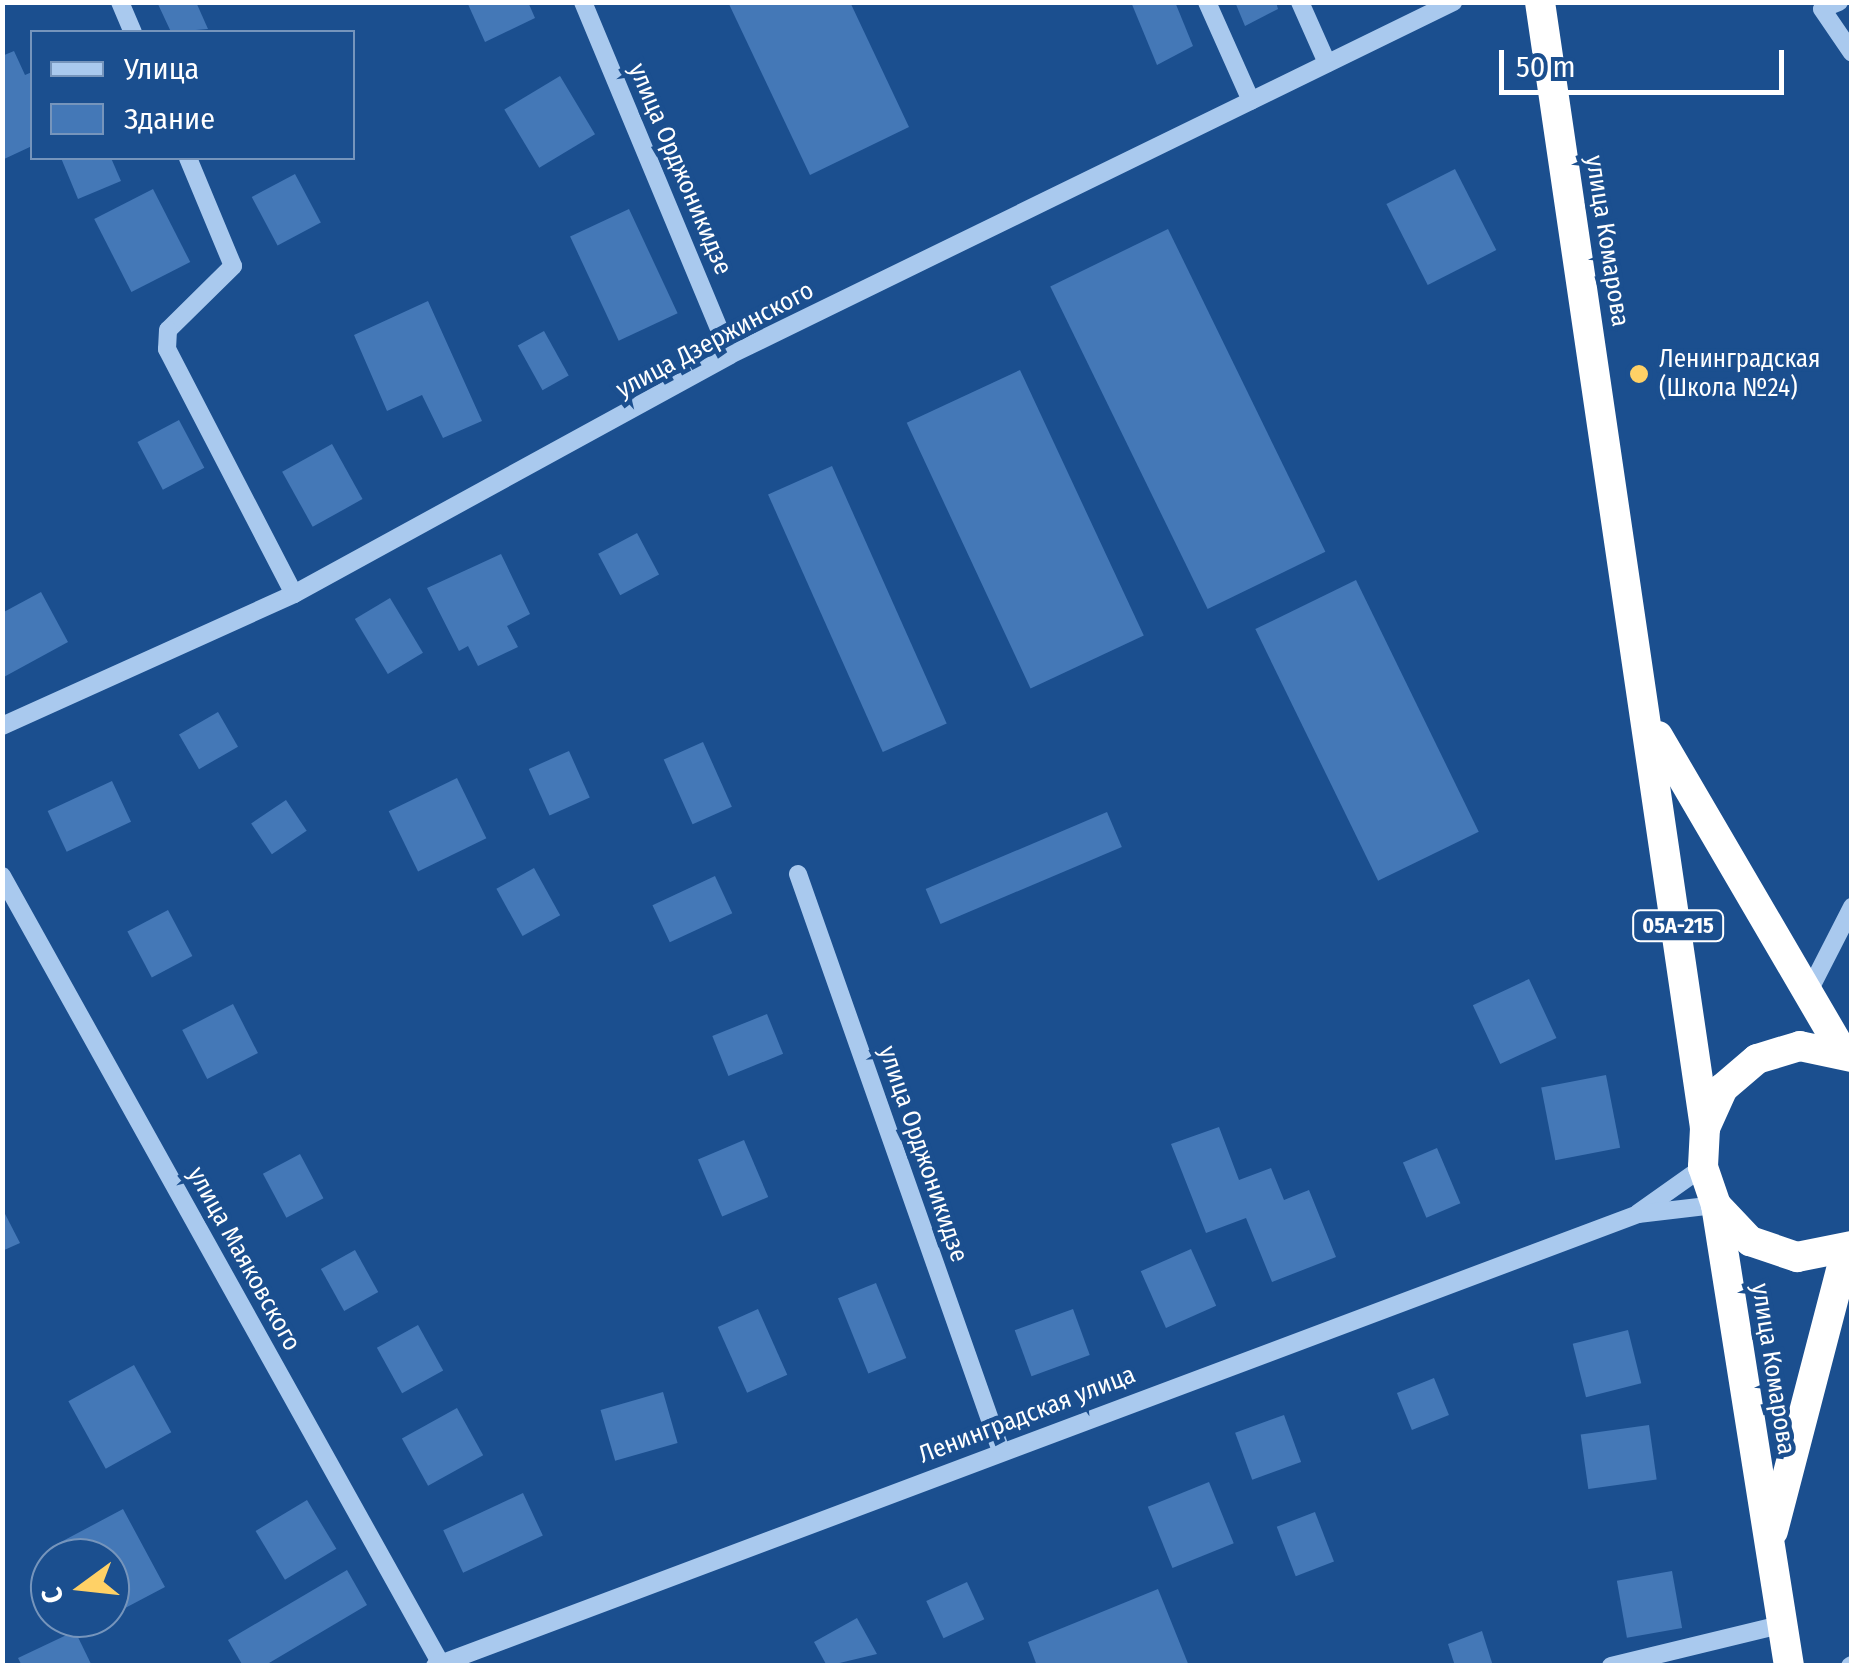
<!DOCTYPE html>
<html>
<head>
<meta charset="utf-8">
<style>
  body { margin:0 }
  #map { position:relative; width:1854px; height:1668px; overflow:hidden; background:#1b4f8f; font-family:"Fira Sans Condensed",sans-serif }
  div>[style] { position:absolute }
  .building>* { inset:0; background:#4478b7; transform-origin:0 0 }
  .minor>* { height:18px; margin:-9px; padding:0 9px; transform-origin:9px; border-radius:9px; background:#a9c9ee }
  .highway>* { height:30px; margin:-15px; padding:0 15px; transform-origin:15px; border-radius:15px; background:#fff }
  .dots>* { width:28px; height:28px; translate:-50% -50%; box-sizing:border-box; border:5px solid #1b4f8f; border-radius:50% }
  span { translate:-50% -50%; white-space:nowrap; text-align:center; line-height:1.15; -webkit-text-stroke:9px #1b4f8f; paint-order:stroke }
  .shield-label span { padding:2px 8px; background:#1b4f8f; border:2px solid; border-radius:8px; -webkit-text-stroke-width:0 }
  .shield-label { font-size:22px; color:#fff; font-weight:700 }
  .street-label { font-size:25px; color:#fff }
  .poi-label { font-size:25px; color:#fff }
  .left { translate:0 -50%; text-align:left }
  .frame { position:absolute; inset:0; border:5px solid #fff; pointer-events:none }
  .legend { position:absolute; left:30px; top:30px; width:325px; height:130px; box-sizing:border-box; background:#1b4f8f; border:2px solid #7695bc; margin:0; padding:12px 18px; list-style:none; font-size:30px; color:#fff }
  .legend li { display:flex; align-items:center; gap:20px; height:50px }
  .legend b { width:50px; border:2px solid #7695bc }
  .north { position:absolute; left:30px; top:1538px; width:100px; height:100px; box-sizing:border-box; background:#1b4f8f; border:2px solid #7695bc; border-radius:50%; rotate:255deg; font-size:28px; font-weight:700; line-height:40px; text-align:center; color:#fff }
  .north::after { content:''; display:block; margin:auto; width:35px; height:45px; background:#ffd166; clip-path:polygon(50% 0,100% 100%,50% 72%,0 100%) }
  .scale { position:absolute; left:1499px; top:50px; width:285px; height:45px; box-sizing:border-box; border:5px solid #fff; border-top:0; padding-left:12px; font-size:30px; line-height:35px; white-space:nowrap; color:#fff; -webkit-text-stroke:8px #1b4f8f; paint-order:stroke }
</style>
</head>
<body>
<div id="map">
  <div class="building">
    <div style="clip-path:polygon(157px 2px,196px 2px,208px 29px,171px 32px)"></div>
    <div style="clip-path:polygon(467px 2px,528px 2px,535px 18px,485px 42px)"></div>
    <div style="clip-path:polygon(728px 2px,850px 2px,909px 127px,810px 175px)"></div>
    <div style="clip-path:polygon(1131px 2px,1175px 2px,1193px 46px,1157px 65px)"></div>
    <div style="clip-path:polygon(1235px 2px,1276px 2px,1278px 9px,1245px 26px)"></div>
    <div style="clip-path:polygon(14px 51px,25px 75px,32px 72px,32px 146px,2px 160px,2px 56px)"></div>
    <div style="left:560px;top:76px;width:68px;height:65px;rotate:59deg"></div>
    <div style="clip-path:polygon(61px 158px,111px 158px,121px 181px,78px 199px)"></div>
    <div style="left:1455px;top:169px;width:91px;height:77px;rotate:63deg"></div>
    <div style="left:295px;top:174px;width:55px;height:49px;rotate:62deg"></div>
    <div style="left:153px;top:189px;width:82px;height:66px;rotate:63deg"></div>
    <div style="left:629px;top:209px;width:115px;height:65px;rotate:65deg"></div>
    <div style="left:1168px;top:229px;width:359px;height:131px;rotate:64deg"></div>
    <div style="clip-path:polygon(428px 301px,482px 421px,443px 438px,422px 395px,387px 411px,354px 335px)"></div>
    <div style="left:544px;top:331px;width:51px;height:30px;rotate:61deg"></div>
    <div style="left:1020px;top:370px;width:293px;height:125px;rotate:65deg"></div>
    <div style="left:179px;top:420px;width:54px;height:47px;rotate:62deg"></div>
    <div style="left:332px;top:444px;width:63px;height:57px;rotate:61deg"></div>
    <div style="left:832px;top:466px;width:282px;height:70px;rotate:66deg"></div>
    <div style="left:637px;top:533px;width:47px;height:44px;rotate:62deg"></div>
    <div style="clip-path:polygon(501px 554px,530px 614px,507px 626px,518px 647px,478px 666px,468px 646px,459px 651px,427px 588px)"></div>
    <div style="left:1356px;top:580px;width:280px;height:112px;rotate:64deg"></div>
    <div style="clip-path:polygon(41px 592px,68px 642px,2px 678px,2px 613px)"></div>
    <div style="left:390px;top:598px;width:64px;height:41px;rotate:59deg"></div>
    <div style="left:218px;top:712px;width:40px;height:45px;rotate:60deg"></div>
    <div style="left:703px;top:742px;width:71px;height:43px;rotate:66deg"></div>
    <div style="left:569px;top:751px;width:51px;height:44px;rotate:66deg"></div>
    <div style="left:457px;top:778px;width:67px;height:76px;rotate:64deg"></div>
    <div style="left:112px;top:781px;width:45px;height:71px;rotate:65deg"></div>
    <div style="left:286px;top:800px;width:37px;height:42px;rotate:56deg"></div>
    <div style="left:1107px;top:812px;width:38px;height:197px;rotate:67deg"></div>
    <div style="left:534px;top:868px;width:54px;height:43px;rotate:61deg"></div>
    <div style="left:715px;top:876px;width:41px;height:69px;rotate:65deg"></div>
    <div style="left:168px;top:910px;width:52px;height:46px;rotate:62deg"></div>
    <div style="left:1529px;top:979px;width:65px;height:62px;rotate:65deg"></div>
    <div style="left:233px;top:1004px;width:55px;height:57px;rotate:63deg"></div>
    <div style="left:767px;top:1014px;width:43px;height:59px;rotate:68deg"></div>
    <div style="left:1606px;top:1075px;width:74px;height:66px;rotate:79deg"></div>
    <div style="clip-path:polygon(1219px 1127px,1239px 1180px,1271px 1168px,1284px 1200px,1309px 1190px,1336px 1257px,1272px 1282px,1246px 1218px,1206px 1233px,1171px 1144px)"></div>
    <div style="left:744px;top:1140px;width:62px;height:50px;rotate:67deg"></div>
    <div style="left:1437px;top:1148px;width:60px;height:37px;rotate:67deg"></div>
    <div style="left:300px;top:1154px;width:50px;height:42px;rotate:62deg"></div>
    <div style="clip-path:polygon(2px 1208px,20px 1243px,2px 1251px)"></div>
    <div style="left:1191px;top:1249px;width:62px;height:55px;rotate:66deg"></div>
    <div style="left:355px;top:1250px;width:48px;height:39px;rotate:61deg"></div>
    <div style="left:876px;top:1283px;width:81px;height:41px;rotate:68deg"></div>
    <div style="left:758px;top:1309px;width:72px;height:44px;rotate:66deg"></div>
    <div style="left:1073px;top:1309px;width:49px;height:62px;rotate:70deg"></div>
    <div style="left:418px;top:1325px;width:52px;height:47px;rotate:61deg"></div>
    <div style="left:1628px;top:1330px;width:55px;height:57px;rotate:76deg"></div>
    <div style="left:134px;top:1365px;width:77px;height:75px;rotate:61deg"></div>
    <div style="left:1434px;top:1378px;width:40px;height:40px;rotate:68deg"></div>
    <div style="left:663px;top:1392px;width:53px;height:65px;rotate:74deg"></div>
    <div style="left:457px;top:1408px;width:54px;height:63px;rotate:61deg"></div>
    <div style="left:1284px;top:1415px;width:50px;height:52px;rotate:70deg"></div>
    <div style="left:1649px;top:1425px;width:55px;height:69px;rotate:82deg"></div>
    <div style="left:1209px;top:1482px;width:66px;height:66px;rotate:68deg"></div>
    <div style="left:523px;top:1493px;width:47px;height:88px;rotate:65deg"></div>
    <div style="left:307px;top:1500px;width:57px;height:60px;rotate:59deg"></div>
    <div style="clip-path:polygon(123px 1509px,165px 1587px,110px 1616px,110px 1558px,66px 1558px,59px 1543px)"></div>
    <div style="left:1315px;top:1512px;width:53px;height:41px;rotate:69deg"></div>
    <div style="clip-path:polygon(347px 1570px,367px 1605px,264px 1666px,243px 1666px,228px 1640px)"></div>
    <div style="left:1672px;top:1571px;width:58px;height:56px;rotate:80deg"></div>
    <div style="left:967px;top:1582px;width:41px;height:45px;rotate:65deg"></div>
    <div style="clip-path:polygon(1158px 1589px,1189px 1666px,1037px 1666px,1028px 1642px)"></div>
    <div style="clip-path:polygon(857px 1618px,877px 1654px,827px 1666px,814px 1642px)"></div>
    <div style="clip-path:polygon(75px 1631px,92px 1666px,22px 1666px,18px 1658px)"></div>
    <div style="clip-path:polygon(1482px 1631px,1493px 1666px,1455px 1666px,1448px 1644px)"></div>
  </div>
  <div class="minor">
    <div style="left:120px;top:2px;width:33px;rotate:67deg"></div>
    <div style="left:583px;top:2px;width:382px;rotate:67.4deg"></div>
    <div style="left:1207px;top:2px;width:108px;rotate:66deg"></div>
    <div style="left:1300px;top:2px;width:67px;rotate:66.1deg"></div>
    <div style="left:1839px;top:2px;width:18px;rotate:158deg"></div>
    <div style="left:1822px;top:9px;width:53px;rotate:55.7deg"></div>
    <div style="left:188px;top:158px;width:117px;rotate:67.4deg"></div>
    <div style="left:233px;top:266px;width:91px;rotate:135.4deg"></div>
    <div style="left:168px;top:330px;width:19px;rotate:93deg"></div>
    <div style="left:167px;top:349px;width:276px;rotate:62.6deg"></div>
    <div style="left:2px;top:726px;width:320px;rotate:-24.3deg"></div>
    <div style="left:294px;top:594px;width:497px;rotate:-28.7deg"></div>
    <div style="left:730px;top:355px;width:805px;rotate:-26.02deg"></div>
    <div style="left:798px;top:874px;width:612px;rotate:70.62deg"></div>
    <div style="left:2px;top:876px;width:904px;rotate:60.88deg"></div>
    <div style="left:1808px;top:993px;width:97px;rotate:-62.9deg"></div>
    <div style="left:1638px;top:1213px;width:80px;rotate:-35.3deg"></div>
    <div style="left:435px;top:1666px;width:1285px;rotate:-20.59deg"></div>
    <div style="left:1638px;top:1214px;width:79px;rotate:-6.6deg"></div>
    <div style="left:1611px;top:1666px;width:178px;rotate:-13.6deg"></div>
    <div style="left:1850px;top:1666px;width:2px;rotate:-27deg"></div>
  </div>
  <div class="highway">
    <div style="left:1540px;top:2px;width:1138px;rotate:81.66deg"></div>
    <div style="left:1658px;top:736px;width:367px;rotate:59.7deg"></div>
    <div style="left:1852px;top:1057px;width:53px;rotate:-168.1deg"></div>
    <div style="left:1800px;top:1046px;width:45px;rotate:163.2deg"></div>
    <div style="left:1757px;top:1059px;width:45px;rotate:139.5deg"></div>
    <div style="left:1723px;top:1088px;width:44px;rotate:114.2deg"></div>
    <div style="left:1705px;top:1128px;width:39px;rotate:93deg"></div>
    <div style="left:1703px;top:1167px;width:40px;rotate:71.1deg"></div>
    <div style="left:1716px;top:1205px;width:50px;rotate:46.6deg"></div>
    <div style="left:1750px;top:1241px;width:50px;rotate:18.8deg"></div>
    <div style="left:1797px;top:1257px;width:56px;rotate:-11.3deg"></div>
    <div style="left:1716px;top:1205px;width:467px;rotate:81deg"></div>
    <div style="left:1773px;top:1531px;width:290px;rotate:-75.4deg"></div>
  </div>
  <div class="dots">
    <div style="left:1639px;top:374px;background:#ffd166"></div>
  </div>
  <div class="shield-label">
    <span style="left:1678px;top:926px">05А-215</span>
  </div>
  <div class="street-label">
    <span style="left:680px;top:169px;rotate:67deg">улица Орджоникидзе</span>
    <span style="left:1607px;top:241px;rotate:81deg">улица Комарова</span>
    <span style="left:715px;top:340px;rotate:-28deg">улица Дзержинского</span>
    <span style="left:923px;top:1154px;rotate:71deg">улица Орджоникидзе</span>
    <span style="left:244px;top:1259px;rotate:61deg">улица Маяковского</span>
    <span style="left:1773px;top:1369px;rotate:81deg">улица Комарова</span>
    <span style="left:1027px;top:1415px;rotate:-21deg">Ленинградская улица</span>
  </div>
  <div class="poi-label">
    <span class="left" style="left:1659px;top:374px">Ленинградская<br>(Школа №24)</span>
  </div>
  <div class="frame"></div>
  <ul class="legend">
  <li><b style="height:12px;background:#a9c9ee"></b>Улица</li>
  <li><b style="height:28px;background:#4478b7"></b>Здание</li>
  </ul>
  <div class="north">С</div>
  <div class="scale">50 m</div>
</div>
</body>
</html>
